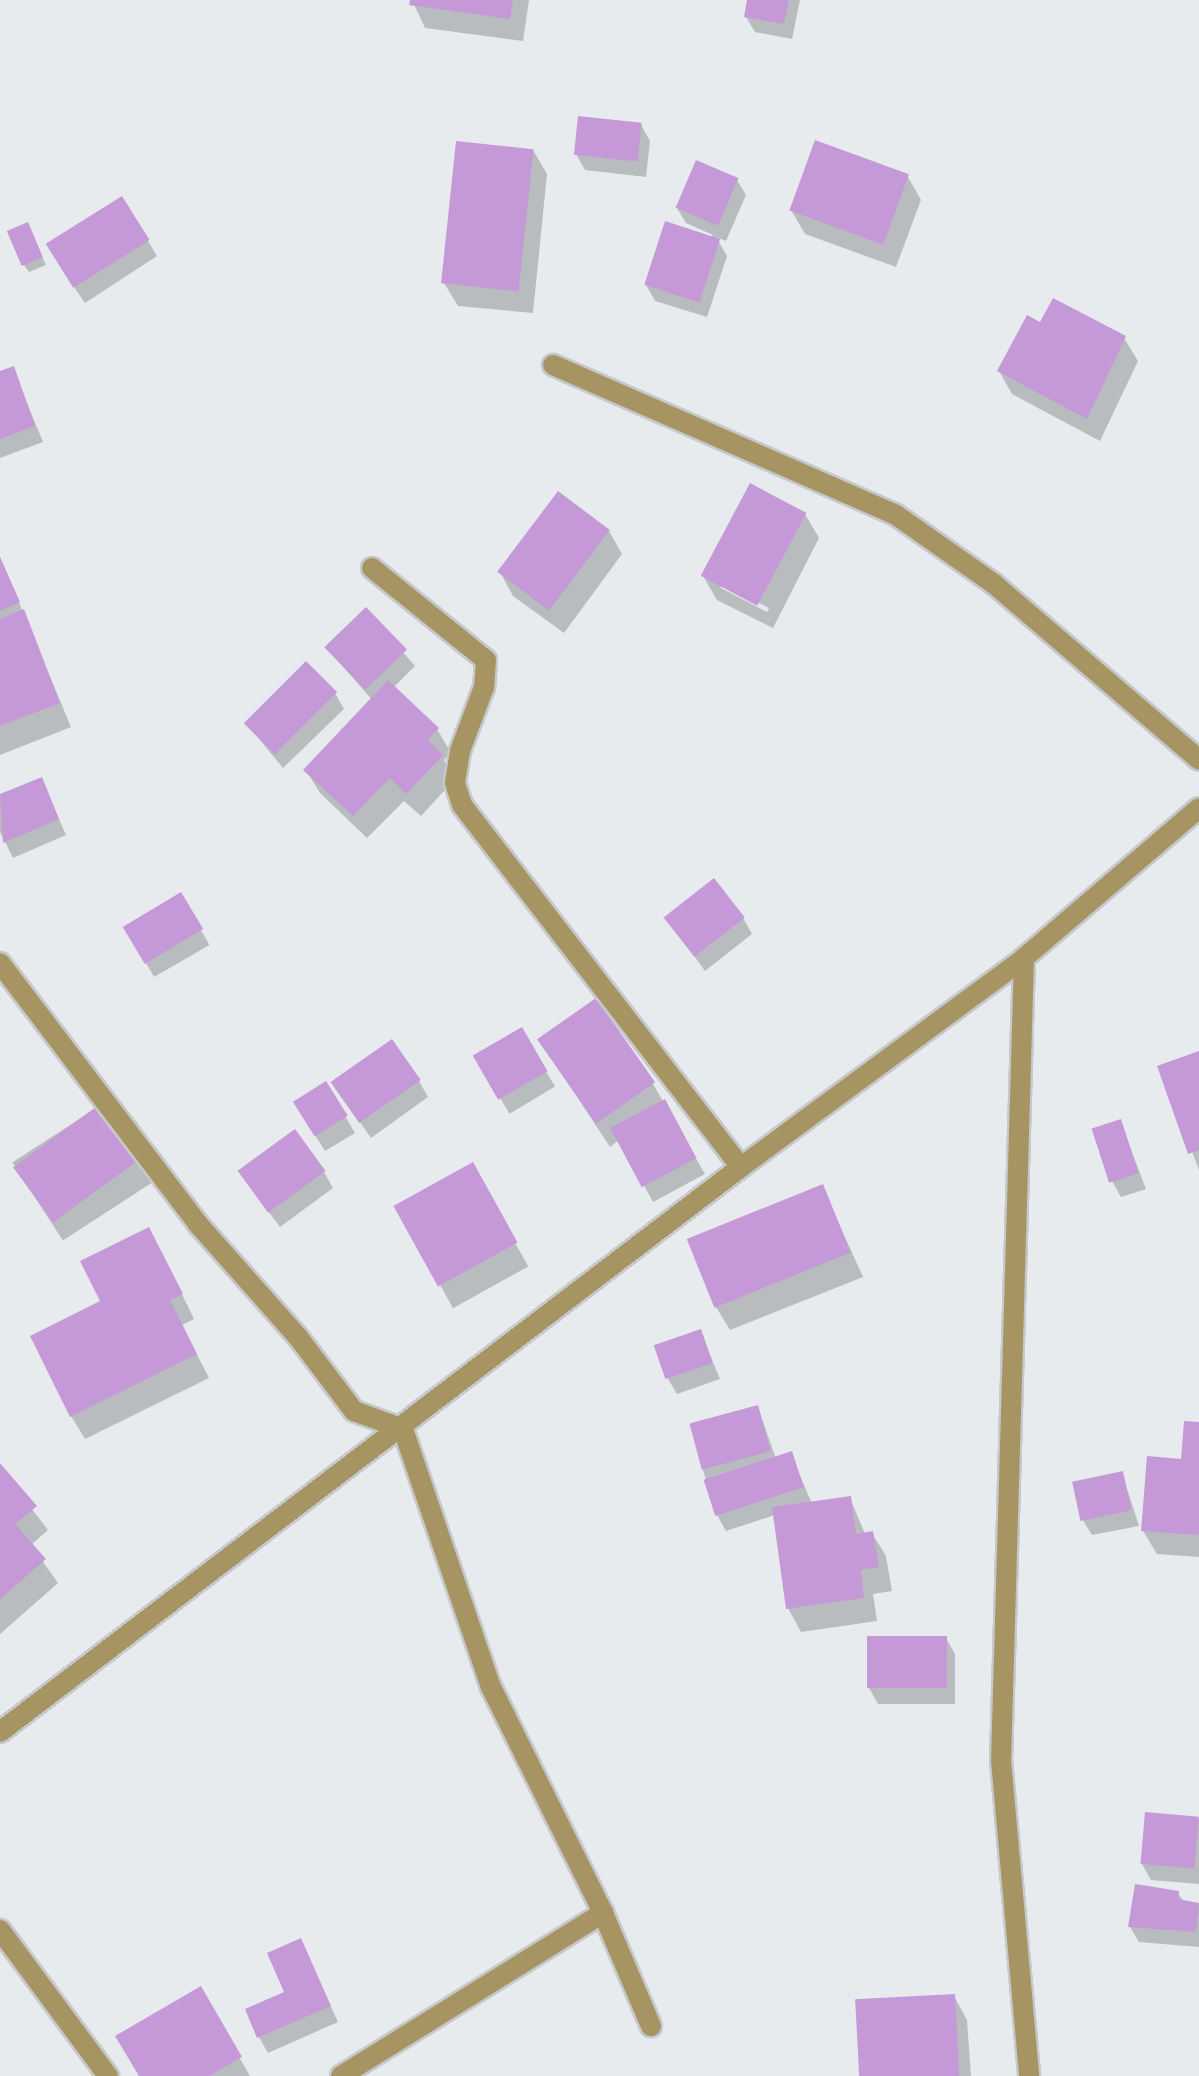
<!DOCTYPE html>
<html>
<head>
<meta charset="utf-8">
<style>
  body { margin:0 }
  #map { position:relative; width:1199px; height:2076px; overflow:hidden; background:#e8ebee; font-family:"Titillium Web",sans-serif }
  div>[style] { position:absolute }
  .shadow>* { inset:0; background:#0003; transform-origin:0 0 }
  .building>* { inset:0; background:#c599d7; transform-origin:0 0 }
  .roads { filter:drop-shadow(2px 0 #c6c8cb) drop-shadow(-2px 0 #c6c8cb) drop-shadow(0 2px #c6c8cb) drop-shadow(0 -2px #c6c8cb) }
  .minor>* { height:20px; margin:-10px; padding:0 10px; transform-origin:10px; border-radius:10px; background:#a69562 }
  span { translate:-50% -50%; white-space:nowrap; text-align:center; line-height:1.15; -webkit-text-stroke:6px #fff; paint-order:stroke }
</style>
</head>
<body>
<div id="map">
  <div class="shadow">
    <div style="clip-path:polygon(412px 0,529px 0,523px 41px,425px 28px)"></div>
    <div style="clip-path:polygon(749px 0,800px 0,792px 39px,755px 32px,746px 17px)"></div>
    <div style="clip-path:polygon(641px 125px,650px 141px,646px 177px,585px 170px,576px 154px)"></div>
    <div style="clip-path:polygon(533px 150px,547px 174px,533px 313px,458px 306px,444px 283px)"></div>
    <div style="clip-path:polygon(908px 177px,921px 200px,896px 267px,805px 234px,791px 210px)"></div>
    <div style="clip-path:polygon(737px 180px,746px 195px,726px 241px,716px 237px,727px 256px,707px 317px,655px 301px,646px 285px,713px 235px,686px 223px,677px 208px)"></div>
    <div style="clip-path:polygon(31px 232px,46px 265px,29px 272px,24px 265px)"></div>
    <div style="clip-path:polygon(148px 241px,157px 256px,85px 303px,57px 262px)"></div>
    <div style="clip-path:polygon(1041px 325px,1124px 338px,1138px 361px,1100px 441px,1012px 394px,999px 371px)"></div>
    <div style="clip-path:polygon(13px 369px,43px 442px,0 458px,0 373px)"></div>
    <div style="clip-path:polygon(evenodd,805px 514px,819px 538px,773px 628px,717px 600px,703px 576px,805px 514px,721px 584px,769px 608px,767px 612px,721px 588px,721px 584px)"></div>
    <div style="clip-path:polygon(609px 531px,622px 554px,564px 633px,513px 596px,500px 572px)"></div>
    <div style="clip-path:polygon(0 557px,71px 727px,0 755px)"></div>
    <div style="clip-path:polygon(366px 610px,415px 666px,393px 688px,437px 729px,451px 753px,444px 760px,455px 779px,421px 816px,404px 801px,367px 838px,320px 793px,306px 770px,372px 700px,327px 648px)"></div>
    <div style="clip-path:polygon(335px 693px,344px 709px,283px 768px,245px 722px)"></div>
    <div style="clip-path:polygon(41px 779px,66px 835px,13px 858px,0 832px,0 796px)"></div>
    <div style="left:180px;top:894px;width:59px;height:64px;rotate:60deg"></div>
    <div style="clip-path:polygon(666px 918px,743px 918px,752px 934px,705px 971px)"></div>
    <div style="left:521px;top:1030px;width:66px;height:53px;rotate:59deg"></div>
    <div style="clip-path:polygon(539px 1039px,653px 1084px,705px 1174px,653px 1202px,619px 1140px,610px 1147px)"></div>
    <div style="clip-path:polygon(1199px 1051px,1199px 1170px,1160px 1067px)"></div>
    <div style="clip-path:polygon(419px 1081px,428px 1097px,371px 1138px,333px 1083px)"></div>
    <div style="clip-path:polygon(326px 1084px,355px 1133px,325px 1151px,304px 1118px)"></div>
    <div style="left:107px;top:1101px;width:93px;height:113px;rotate:57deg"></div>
    <div style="clip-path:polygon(1120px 1121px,1146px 1189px,1121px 1197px,1112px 1181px)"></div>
    <div style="left:472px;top:1165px;width:116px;height:86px;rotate:61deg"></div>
    <div style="clip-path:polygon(324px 1172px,333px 1188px,280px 1227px,250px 1187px)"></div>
    <div style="clip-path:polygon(822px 1186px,863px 1277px,730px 1330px,716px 1307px)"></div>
    <div style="clip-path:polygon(162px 1253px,194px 1319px,182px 1325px,209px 1378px,85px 1439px,71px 1416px,102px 1302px)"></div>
    <div style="clip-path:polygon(700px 1331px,720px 1379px,677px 1394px,668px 1379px)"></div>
    <div style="clip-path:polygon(758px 1407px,776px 1459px,791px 1454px,812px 1504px,850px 1498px,865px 1534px,872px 1533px,886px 1556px,892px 1591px,873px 1594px,877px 1621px,801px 1632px,788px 1608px,775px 1515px,726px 1531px,717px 1515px,702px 1467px)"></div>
    <div style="clip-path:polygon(1199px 1424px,1199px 1557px,1157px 1554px,1143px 1531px)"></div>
    <div style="clip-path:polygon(0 1468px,48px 1530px,31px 1545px,58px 1583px,0 1634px)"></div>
    <div style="clip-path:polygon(1122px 1473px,1139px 1526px,1092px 1535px,1082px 1519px)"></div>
    <div style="clip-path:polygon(946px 1638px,955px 1654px,955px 1704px,878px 1704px,869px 1688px)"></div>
    <div style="clip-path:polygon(1199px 1819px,1199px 1884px,1151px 1880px,1142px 1864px)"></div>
    <div style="clip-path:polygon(1178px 1893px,1184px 1902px,1199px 1905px,1199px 1947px,1139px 1942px,1130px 1927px)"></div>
    <div style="clip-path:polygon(300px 1940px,338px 2022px,268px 2053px,259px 2037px,287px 1993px)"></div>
    <div style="clip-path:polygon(200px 1989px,250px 2076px,141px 2076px)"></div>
    <div style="clip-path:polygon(954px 1996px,967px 2020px,971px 2076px,862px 2076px)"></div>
  </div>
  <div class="building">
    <div style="clip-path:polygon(410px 0,513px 0,510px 19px,409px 5px)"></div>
    <div style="clip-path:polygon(747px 0,789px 0,784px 24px,744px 17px)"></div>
    <div style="left:578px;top:116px;width:64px;height:39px;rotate:6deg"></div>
    <div style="left:815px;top:140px;width:100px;height:75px;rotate:20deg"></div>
    <div style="left:456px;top:141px;width:78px;height:143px;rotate:6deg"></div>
    <div style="left:696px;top:160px;width:46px;height:52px;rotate:23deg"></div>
    <div style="left:122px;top:196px;width:52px;height:90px;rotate:58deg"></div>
    <div style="left:665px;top:221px;width:58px;height:67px;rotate:18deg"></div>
    <div style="left:28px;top:222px;width:38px;height:23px;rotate:67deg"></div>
    <div style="clip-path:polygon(1053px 298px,1126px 336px,1087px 419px,997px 371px,1027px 315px,1040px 322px)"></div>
    <div style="clip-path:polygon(14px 366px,35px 426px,0 439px,0 371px)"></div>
    <div style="left:750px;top:483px;width:64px;height:105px;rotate:28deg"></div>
    <div style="left:558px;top:491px;width:65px;height:101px;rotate:37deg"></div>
    <div style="clip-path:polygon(0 557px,20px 602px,0 611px)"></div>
    <div style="left:366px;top:607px;width:59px;height:58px;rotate:46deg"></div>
    <div style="clip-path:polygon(24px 609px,60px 703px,0 726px,0 619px)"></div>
    <div style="left:306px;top:661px;width:44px;height:88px;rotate:45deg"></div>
    <div style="clip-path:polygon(388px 680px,439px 728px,428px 740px,443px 755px,406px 794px,390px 778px,353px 816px,303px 770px)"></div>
    <div style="clip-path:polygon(42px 777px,59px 819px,3px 843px,0 794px)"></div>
    <div style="left:714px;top:878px;width:50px;height:64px;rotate:52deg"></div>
    <div style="left:181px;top:892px;width:43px;height:68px;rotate:59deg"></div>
    <div style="left:596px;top:998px;width:103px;height:72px;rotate:55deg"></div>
    <div style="left:522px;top:1027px;width:51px;height:57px;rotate:60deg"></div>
    <div style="left:392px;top:1039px;width:50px;height:75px;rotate:55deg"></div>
    <div style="clip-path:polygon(1199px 1051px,1199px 1150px,1188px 1154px,1157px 1066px)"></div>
    <div style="left:326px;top:1081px;width:41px;height:39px;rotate:58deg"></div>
    <div style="left:107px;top:1099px;width:68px;height:116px;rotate:54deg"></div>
    <div style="left:665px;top:1099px;width:67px;height:62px;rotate:62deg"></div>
    <div style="left:1121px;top:1119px;width:57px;height:31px;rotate:72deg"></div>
    <div style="left:295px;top:1129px;width:52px;height:71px;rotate:54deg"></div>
    <div style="left:473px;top:1162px;width:92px;height:91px;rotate:61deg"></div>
    <div style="left:823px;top:1184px;width:74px;height:147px;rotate:68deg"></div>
    <div style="clip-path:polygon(149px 1227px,183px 1294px,170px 1300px,197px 1354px,70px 1417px,30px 1336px,100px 1301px,80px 1261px)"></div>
    <div style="left:701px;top:1329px;width:36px;height:50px;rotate:71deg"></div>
    <div style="left:758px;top:1405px;width:48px;height:71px;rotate:75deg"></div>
    <div style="clip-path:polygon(1184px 1421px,1199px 1422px,1199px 1535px,1141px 1531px,1147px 1456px,1181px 1459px)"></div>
    <div style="left:792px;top:1451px;width:38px;height:93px;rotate:72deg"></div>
    <div style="clip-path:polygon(0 1463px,37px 1506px,15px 1524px,46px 1559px,0 1599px)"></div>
    <div style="left:1123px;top:1471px;width:40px;height:52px;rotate:78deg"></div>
    <div style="clip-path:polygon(851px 1496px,856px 1534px,873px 1531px,879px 1567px,861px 1570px,864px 1598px,786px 1609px,772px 1507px)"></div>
    <div style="left:947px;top:1636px;width:52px;height:80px;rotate:90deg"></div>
    <div style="left:1145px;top:1812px;width:54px;height:52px;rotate:5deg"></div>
    <div style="clip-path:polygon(1135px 1884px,1179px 1891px,1178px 1899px,1199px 1903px,1196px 1932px,1128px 1927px)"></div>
    <div style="clip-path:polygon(301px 1938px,331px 2006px,257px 2038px,245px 2009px,284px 1992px,267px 1953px)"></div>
    <div style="clip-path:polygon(201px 1986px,242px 2057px,209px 2076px,139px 2076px,115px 2036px)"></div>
    <div style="left:955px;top:1994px;width:82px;height:100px;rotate:87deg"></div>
  </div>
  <div class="roads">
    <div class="minor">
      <div style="left:553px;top:365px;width:374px;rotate:23.6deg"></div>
      <div style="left:896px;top:515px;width:120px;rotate:35.1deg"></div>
      <div style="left:994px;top:584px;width:270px;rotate:40.6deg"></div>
      <div style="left:372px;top:568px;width:146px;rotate:38.9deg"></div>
      <div style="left:486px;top:660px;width:27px;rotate:94deg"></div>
      <div style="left:484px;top:687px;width:68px;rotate:110.6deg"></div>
      <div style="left:460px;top:751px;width:32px;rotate:99deg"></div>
      <div style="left:455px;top:783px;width:23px;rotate:72deg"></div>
      <div style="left:462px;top:805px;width:457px;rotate:52.4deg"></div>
      <div style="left:1024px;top:958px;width:802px;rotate:91.64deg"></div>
      <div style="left:1001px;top:1760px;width:317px;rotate:84.9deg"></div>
      <div style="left:0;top:963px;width:328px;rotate:52.8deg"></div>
      <div style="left:198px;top:1224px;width:151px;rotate:48.5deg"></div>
      <div style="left:298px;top:1337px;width:93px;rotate:52.9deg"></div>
      <div style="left:354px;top:1411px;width:52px;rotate:20.2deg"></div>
      <div style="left:403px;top:1429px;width:273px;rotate:71.2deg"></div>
      <div style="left:491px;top:1687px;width:252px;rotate:63.6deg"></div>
      <div style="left:603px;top:1913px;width:123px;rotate:67deg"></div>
      <div style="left:0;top:1732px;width:932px;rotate:-37.32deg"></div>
      <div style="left:741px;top:1167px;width:352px;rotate:-36.4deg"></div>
      <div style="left:1024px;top:958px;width:230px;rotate:-40.6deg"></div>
      <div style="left:0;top:1930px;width:182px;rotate:53.5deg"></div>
      <div style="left:341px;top:2076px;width:309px;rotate:-31.9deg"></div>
    </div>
  </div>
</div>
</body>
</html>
